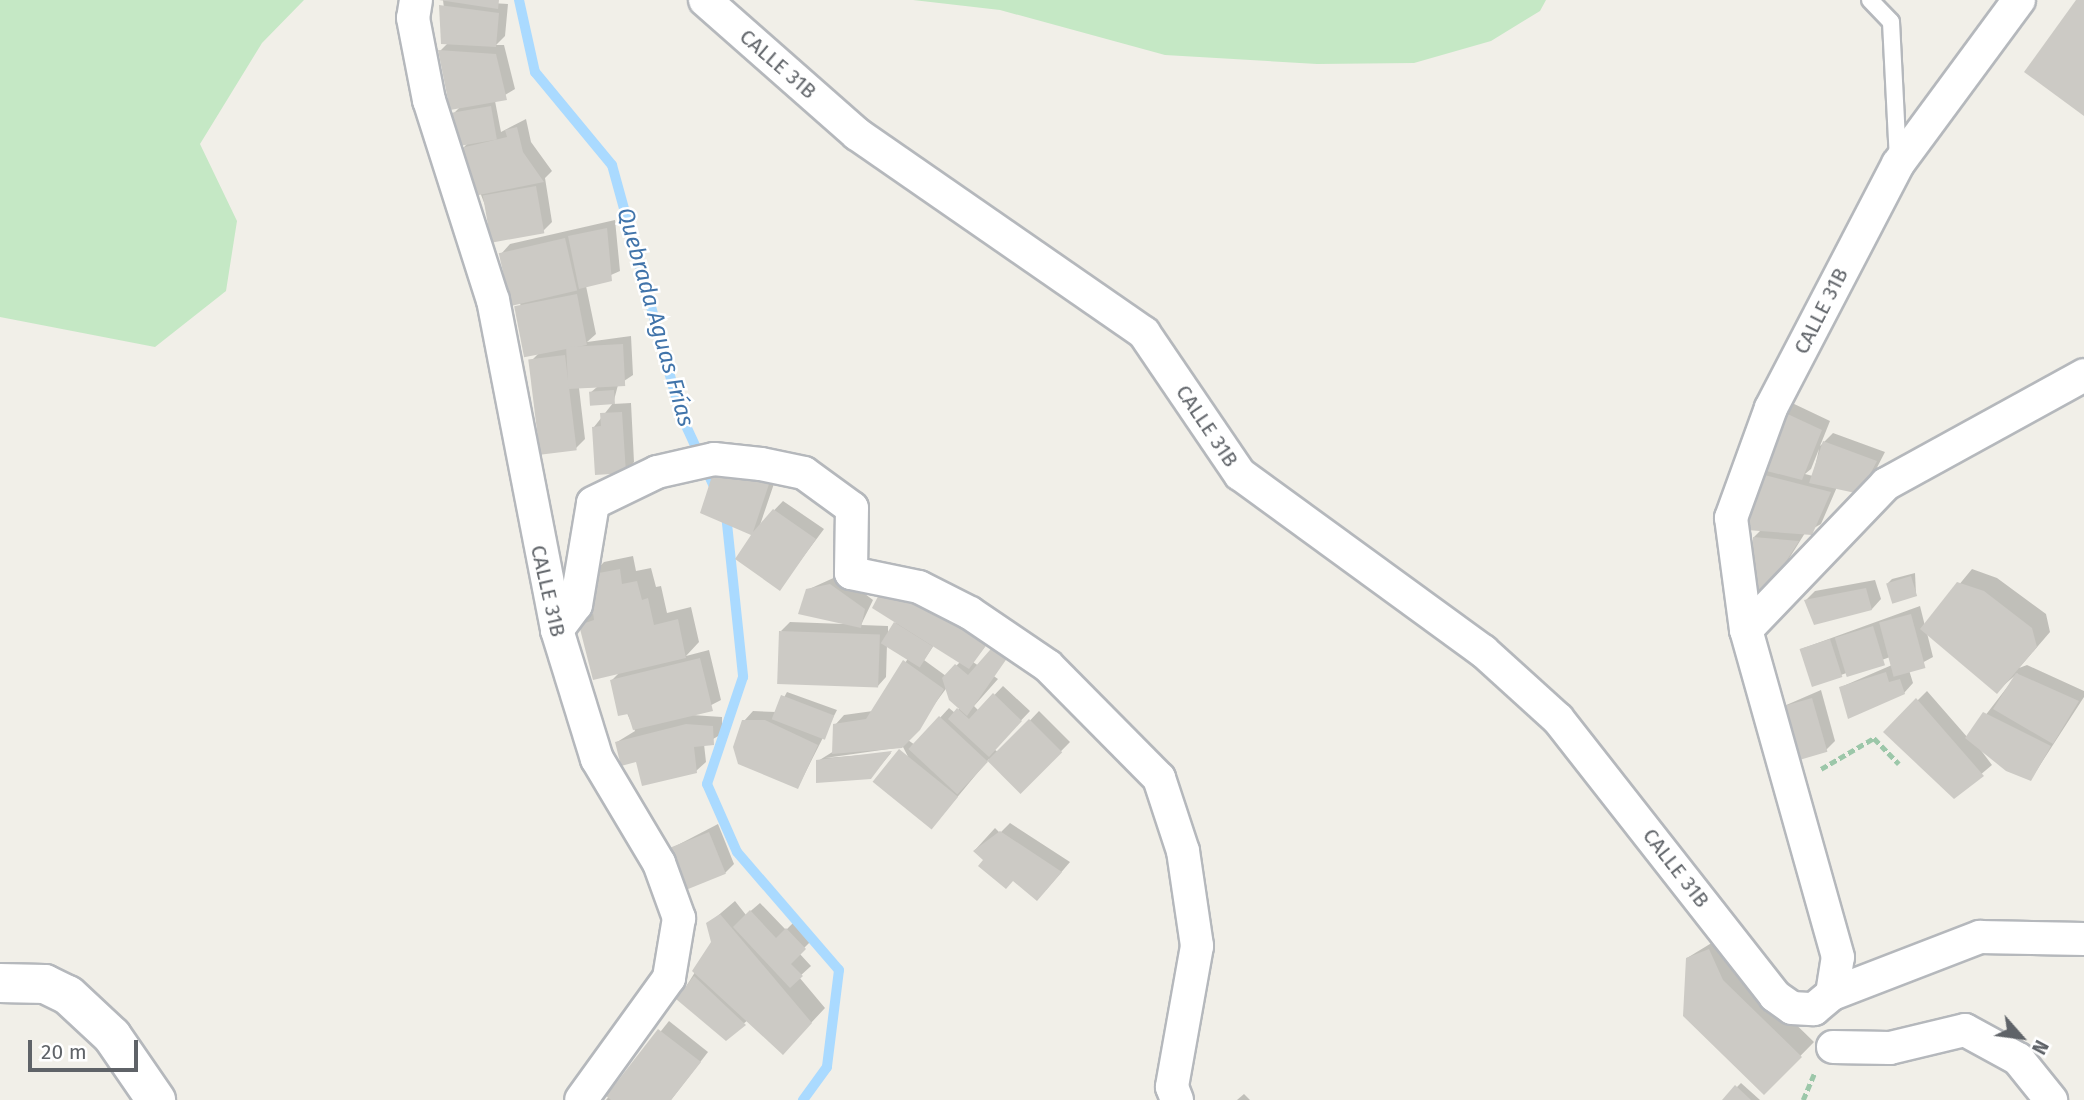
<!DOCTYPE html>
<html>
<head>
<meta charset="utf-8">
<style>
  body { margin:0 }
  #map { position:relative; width:2084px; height:1100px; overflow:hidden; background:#f1efe8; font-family:"Fira Sans",sans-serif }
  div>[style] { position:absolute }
  .green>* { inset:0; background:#c5e8c5 }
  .shadow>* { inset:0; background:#0003 }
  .stream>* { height:10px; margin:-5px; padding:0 5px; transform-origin:5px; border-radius:5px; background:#aadaff }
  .building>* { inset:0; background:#cccac5; transform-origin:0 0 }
  .path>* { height:4.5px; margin-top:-2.25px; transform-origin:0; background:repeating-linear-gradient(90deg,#9cc7a9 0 7px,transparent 0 10.5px) }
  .roads { filter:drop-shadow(2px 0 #b5b8bc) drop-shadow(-2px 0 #b5b8bc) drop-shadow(0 2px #b5b8bc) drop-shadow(0 -2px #b5b8bc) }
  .lane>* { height:16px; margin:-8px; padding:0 8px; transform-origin:8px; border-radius:8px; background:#fff }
  .street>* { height:32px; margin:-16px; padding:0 16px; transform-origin:16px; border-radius:16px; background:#fff }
  .secondary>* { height:38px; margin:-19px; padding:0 19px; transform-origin:19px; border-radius:19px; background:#fff }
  span { translate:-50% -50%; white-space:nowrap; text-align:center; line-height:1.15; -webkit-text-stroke:5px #fff; paint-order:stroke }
  .street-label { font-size:21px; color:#5f6368 }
  .water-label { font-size:23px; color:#4174aa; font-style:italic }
  .north { position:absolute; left:1986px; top:1002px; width:70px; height:70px; -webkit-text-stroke:5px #fff; paint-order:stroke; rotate:118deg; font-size:19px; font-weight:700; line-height:28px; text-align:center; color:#5f6368 }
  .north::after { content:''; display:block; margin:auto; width:24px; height:32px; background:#5f6368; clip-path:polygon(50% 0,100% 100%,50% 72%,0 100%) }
  .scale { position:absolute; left:28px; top:1040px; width:110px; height:32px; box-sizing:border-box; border:4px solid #5f6368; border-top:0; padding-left:9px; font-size:21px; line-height:24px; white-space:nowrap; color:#5f6368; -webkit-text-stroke:5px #fff; paint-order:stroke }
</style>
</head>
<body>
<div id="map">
  <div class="green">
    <div style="clip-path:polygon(0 0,304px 0,262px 43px,200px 144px,237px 221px,226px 291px,155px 347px,0 317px)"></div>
    <div style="clip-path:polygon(913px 0,1546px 0,1540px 11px,1491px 41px,1414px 63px,1317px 64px,1165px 55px,1000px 10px)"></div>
  </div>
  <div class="shadow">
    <div style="clip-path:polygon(443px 0,508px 4px,505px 36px,496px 45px,504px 45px,515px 89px,495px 101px,501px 132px,526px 119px,531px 142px,552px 171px,545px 178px,552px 222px,543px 231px,498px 239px,463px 148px,469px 142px,453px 114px,460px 107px,440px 51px,448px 43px)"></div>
    <div style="clip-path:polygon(615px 220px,620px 271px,586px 286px,596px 334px,587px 342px,631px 336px,633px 375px,618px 385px,613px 404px,631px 403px,634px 462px,625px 472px,594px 427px,613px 403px,590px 393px,597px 387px,579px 388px,585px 439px,576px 448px,530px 362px,539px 353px,501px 254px,510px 244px)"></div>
    <div style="clip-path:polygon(evenodd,1790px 402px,1830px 421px,1820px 446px,1833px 433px,1885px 452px,1869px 483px,1837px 487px,1821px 524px,1805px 533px,1772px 586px,1754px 537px,1762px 529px,1755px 473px,1790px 402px,1819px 449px,1813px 476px,1805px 474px,1811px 469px,1819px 449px)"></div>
    <div style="clip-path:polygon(779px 469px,760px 525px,783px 501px,824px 529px,780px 588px,754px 534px,702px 512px)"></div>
    <div style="clip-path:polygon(633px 556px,636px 571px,651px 568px,656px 587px,661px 586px,667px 613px,691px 607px,699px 642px,686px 656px,709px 650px,721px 700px,692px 715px,722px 717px,722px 734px,704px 744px,706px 762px,696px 771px,638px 760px,617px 742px,635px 731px,612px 680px,620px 672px,581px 625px,595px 611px,590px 576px,604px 562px)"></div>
    <div style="clip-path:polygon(1972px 569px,1997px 578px,2046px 614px,2050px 632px,2019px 668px,2027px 665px,2084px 691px,2084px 697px,2031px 779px,1977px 745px,1992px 765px,1954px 797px,1886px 732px,1927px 691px,1968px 738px,2018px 673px,1997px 691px,1927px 633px,1933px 657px,1909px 670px,1913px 683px,1904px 693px,1841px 687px,1892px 665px,1890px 657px,1841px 675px,1801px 649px,1920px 606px,1925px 626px)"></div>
    <div style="clip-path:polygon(1915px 573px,1916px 594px,1888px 583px,1892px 579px)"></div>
    <div style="clip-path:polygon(evenodd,840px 575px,873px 600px,861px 625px,888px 626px,888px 638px,896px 622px,1001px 626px,973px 662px,998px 679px,974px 706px,979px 711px,1003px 686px,1030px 711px,994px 749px,999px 753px,1039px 711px,1070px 742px,1023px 790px,989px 759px,940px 818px,903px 747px,825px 758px,891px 753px,870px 778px,818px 761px,834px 751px,835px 725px,844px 715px,873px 711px,909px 657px,887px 644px,886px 677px,877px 687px,781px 631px,790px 622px,844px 624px,807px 590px,840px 575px,934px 645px,960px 662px,946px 676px,924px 660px,934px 645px,840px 575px,948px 686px,960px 708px,955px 713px,949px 708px,915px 745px,908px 740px,948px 686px)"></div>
    <div style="clip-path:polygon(1875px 580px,1881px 599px,1872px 609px,1806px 600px,1815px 591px)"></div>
    <div style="clip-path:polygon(1821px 690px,1835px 741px,1826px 750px,1784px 706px)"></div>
    <div style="clip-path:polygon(787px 692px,837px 710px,798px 787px,744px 721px,753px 711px,776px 712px)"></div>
    <div style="clip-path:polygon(1010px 823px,1070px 862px,1046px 890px,975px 850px,995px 828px,1000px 833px)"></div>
    <div style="clip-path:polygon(718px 824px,734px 864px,725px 873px,670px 849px)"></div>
    <div style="clip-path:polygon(735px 901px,746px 915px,760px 903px,786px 930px,796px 920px,814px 938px,799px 953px,811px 966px,799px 977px,825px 1008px,796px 1039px,748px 1020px,726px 1038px,679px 998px,713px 943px,708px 924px)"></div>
    <div style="clip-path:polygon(1723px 936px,1736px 966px,1814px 1042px,1764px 1093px,1687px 958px)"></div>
    <div style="clip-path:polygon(669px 1021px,708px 1052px,671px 1100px,606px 1100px)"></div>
    <div style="clip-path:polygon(1741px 1083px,1760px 1100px,1724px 1100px)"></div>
    <div style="clip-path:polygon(1244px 1094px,1250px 1100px,1237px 1100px)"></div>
  </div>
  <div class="stream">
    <div style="left:519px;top:0;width:74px;rotate:77.5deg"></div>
    <div style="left:535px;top:72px;width:121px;rotate:50.4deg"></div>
    <div style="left:612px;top:165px;width:259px;rotate:74.6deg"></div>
    <div style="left:681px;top:415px;width:86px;rotate:65.2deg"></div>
    <div style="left:726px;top:514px;width:164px;rotate:84deg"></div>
    <div style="left:743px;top:677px;width:113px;rotate:108.6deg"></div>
    <div style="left:707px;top:784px;width:74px;rotate:66.2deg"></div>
    <div style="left:737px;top:852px;width:156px;rotate:49.2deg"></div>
    <div style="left:839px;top:970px;width:98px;rotate:97.1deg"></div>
    <div style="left:827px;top:1067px;width:41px;rotate:126deg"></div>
  </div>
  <div class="building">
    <div style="clip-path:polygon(439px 0,499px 0,498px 9px)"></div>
    <div style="clip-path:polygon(2076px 0,2084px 0,2084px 116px,2024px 72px)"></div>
    <div style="clip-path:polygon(439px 5px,499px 13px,496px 47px,441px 44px)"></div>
    <div style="clip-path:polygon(438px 50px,496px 54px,507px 100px,450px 110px)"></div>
    <div style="left:491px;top:106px;width:34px;height:41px;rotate:80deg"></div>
    <div style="clip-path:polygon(517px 127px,523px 152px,544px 182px,474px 196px,461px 148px,507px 137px,505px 130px)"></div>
    <div style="left:536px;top:186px;width:48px;height:54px;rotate:80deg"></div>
    <div style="clip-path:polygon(607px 228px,612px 281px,579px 289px,568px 236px)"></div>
    <div style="left:565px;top:238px;width:54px;height:68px;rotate:77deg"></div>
    <div style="left:577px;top:294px;width:52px;height:64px;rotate:79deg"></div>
    <div style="left:623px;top:344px;width:42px;height:57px;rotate:87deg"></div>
    <div style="left:565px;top:355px;width:96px;height:37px;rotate:83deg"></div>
    <div style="left:614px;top:390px;width:14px;height:25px;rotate:86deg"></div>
    <div style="clip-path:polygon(1779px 410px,1822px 430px,1802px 480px,1755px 468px)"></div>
    <div style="clip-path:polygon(622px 412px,626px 473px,595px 475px,592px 427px,601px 426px,600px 413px)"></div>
    <div style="clip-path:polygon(1823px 441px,1877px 461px,1860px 494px,1809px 483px)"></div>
    <div style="clip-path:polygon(714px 470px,771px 478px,753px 532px,773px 509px,816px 539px,780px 591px,735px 559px,751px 535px,700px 513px)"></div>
    <div style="clip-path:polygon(1753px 472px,1831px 492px,1812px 535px,1747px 530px)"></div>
    <div style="clip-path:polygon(1753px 537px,1799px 541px,1763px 598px,1751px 597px)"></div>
    <div style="clip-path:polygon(620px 569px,622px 584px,637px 581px,642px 600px,648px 598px,654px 625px,678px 619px,686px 658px,593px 680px,579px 625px,594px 620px,588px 575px)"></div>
    <div style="left:1911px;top:576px;width:21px;height:26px;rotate:73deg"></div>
    <div style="clip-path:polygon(1957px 582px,1984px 591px,2032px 628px,2037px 647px,1997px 694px,1920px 629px)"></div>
    <div style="clip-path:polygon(830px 584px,865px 609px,861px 628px,798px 614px,806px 589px)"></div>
    <div style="clip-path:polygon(884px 585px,993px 636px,969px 669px,872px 608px)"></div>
    <div style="clip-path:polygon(1866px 588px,1872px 610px,1814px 625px,1804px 600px)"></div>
    <div style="left:1911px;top:614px;width:56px;height:33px;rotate:75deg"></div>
    <div style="left:894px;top:622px;width:46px;height:25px;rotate:32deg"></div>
    <div style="left:1873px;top:626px;width:41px;height:40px;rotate:73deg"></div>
    <div style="left:779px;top:631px;width:101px;height:53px;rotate:2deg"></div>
    <div style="left:1830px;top:639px;width:40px;height:32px;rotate:72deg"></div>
    <div style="clip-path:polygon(997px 642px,1010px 654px,967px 716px,949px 700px,942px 678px,955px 664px,968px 675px)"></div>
    <div style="clip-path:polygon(700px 658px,713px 711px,633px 730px,628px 714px,618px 716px,610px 680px)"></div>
    <div style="clip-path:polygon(903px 660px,944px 689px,920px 730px,902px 748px,832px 754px,833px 724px,866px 719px)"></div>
    <div style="clip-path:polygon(1886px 672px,1889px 682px,1900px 679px,1905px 694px,1848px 719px,1839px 687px)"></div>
    <div style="clip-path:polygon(2016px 673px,2079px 701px,2053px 744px,1993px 709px)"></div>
    <div style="clip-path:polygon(993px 693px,1022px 721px,989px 757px,948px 719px,957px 708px,969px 719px)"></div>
    <div style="left:781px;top:695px;width:57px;height:26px;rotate:21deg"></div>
    <div style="left:1812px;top:698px;width:56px;height:31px;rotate:74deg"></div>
    <div style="clip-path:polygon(1916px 698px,1984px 776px,1954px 799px,1883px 732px)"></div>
    <div style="clip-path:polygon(1983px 712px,2051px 746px,2031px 781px,2006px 771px,1965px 738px)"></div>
    <div style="left:939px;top:716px;width:67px;height:45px;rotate:43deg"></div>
    <div style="left:1029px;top:719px;width:47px;height:59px;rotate:45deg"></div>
    <div style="clip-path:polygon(742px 720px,765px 720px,818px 745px,798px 789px,738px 764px,733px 747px)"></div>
    <div style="clip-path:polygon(686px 724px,713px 726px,714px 745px,694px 747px,697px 773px,642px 786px,636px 762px,621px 766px,615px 742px)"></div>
    <div style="left:899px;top:749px;width:76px;height:42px;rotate:39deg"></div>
    <div style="clip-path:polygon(892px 751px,871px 779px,816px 783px,816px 760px)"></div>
    <div style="clip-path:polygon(1000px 831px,1062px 872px,1037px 901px,1013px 881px,1006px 889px,978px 866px,983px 860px,973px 851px)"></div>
    <div style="left:709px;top:832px;width:45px;height:44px;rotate:68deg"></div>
    <div style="clip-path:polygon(750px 910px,776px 938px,786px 928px,806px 949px,791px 964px,803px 976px,790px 988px,733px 927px)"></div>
    <div style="clip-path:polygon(720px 914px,812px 1023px,783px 1055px,692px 971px,711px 942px,706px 923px)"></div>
    <div style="clip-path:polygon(1709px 949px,1723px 980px,1802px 1057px,1764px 1095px,1683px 1016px,1686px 958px)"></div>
    <div style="clip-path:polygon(694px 976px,746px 1025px,726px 1041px,676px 999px)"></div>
    <div style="clip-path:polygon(658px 1029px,701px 1062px,671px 1100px,611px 1100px,606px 1096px)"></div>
    <div style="clip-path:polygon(1735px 1085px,1751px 1100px,1722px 1100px)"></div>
  </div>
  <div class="path">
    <div style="left:1821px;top:769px;width:61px;rotate:-30.3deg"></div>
    <div style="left:1874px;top:738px;width:36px;rotate:46deg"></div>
    <div style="left:1803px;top:1100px;width:28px;rotate:-67deg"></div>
  </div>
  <div class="roads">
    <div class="lane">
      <div style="left:1870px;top:0;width:30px;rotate:46deg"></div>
      <div style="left:1891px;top:22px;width:136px;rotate:87.1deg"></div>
    </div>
    <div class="street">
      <div style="left:416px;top:0;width:18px;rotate:99deg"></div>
      <div style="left:413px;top:18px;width:84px;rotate:79deg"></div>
      <div style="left:429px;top:100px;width:210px;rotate:72.3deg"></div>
      <div style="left:493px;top:300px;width:336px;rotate:79deg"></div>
      <div style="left:557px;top:630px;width:135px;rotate:72.8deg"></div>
      <div style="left:597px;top:759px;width:121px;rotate:59.2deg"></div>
      <div style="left:659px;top:863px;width:59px;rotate:70deg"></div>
      <div style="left:679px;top:918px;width:61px;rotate:99.5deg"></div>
      <div style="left:669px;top:978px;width:150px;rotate:125.8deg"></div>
      <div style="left:705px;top:0;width:203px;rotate:41.4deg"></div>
      <div style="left:857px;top:134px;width:349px;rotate:34.7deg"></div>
      <div style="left:1144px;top:333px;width:171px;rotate:55.8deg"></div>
      <div style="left:1240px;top:474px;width:301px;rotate:36.1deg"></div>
      <div style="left:1483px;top:651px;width:101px;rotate:42.2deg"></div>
      <div style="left:1558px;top:719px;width:352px;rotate:51.9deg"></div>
      <div style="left:1775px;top:996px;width:21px;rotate:35deg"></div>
      <div style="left:1792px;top:1008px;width:22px;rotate:3deg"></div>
      <div style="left:1814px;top:1009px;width:23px;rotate:-40deg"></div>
      <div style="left:1832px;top:994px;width:37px;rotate:-81deg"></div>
      <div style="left:1838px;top:957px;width:340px;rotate:-105.7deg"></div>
      <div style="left:1746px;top:630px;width:113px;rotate:-97.6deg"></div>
      <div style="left:1731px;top:518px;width:117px;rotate:-70deg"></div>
      <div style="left:1771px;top:408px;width:275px;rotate:-62.5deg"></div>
      <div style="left:1898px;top:164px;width:204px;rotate:-53.6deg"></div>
      <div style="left:557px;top:630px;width:31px;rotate:-53deg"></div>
      <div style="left:576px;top:605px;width:103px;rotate:-80.5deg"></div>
      <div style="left:593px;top:503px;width:71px;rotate:-25.8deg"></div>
      <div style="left:657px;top:472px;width:58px;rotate:-12.8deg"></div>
      <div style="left:714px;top:459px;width:47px;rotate:6.1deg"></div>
      <div style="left:761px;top:464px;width:44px;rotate:11.8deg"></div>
      <div style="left:804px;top:473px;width:59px;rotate:36.1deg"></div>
      <div style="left:852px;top:508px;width:65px;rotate:90.9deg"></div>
      <div style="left:851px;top:573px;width:69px;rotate:11.6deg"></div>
      <div style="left:919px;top:587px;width:57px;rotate:27deg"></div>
      <div style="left:970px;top:613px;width:94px;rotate:34.2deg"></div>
      <div style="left:1048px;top:666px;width:158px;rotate:45.3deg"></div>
      <div style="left:1159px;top:778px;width:77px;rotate:71.8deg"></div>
      <div style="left:1183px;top:851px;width:96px;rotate:81.6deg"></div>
      <div style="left:1197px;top:946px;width:143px;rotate:100.1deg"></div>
      <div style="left:1172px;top:1087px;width:14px;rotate:69deg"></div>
      <div style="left:1746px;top:630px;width:202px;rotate:-46.2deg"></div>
      <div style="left:1886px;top:484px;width:226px;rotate:-28.8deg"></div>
      <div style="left:1832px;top:994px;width:159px;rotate:-21.1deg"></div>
      <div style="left:1980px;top:937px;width:104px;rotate:1.1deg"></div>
      <div style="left:1833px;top:1047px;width:57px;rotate:1deg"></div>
      <div style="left:1890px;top:1048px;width:77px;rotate:-13.5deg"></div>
      <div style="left:1965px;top:1030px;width:60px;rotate:28.7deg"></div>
      <div style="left:2018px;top:1059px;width:53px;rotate:51.2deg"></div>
    </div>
    <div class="secondary">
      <div style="left:0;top:983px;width:45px;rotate:1.3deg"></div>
      <div style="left:45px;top:984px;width:25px;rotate:26deg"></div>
      <div style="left:68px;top:995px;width:60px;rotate:43deg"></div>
      <div style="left:112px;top:1036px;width:78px;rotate:55.5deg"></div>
    </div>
  </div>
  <div class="street-label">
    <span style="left:778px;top:64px;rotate:41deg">CALLE 31B</span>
    <span style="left:1821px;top:311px;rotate:-63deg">CALLE 31B</span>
    <span style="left:1207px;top:426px;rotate:56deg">CALLE 31B</span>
    <span style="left:548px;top:591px;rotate:77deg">CALLE 31B</span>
    <span style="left:1676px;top:868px;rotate:52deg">CALLE 31B</span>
  </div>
  <div class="water-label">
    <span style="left:656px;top:317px;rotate:74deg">Quebrada Aguas Frías</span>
  </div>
  <div class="north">N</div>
  <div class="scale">20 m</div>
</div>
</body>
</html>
